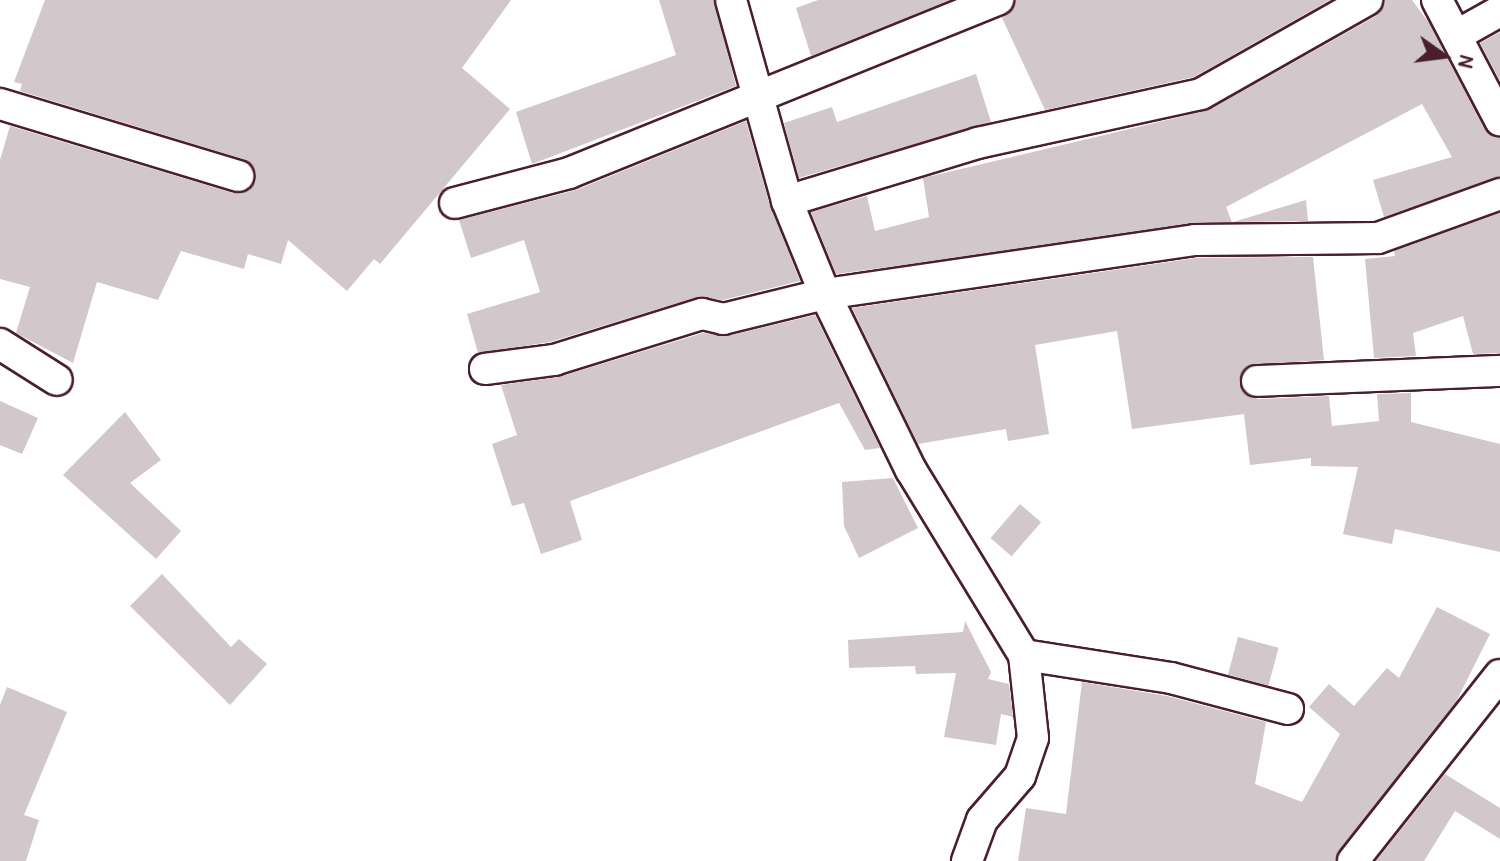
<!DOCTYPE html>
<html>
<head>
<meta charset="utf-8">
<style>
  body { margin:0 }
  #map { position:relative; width:1500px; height:861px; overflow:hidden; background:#fff; font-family:"Patrick Hand",sans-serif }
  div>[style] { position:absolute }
  .building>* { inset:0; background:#d2c7cb; transform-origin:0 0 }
  .roads { filter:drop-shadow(2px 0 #4a1f2b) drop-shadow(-2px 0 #4a1f2b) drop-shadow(0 2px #4a1f2b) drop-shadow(0 -2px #4a1f2b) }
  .street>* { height:30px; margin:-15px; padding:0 15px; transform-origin:15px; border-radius:15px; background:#fff }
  span { translate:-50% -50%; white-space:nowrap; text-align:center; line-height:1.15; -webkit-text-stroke:6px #fff; paint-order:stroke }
  .north { position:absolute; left:1404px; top:16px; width:80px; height:80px; -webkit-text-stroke:6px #fff; paint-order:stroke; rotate:104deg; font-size:22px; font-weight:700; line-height:32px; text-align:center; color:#4a1f2b }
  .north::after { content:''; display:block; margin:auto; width:28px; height:36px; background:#4a1f2b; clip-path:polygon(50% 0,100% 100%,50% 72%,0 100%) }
</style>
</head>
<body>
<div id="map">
  <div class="building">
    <div style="clip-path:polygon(45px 0,511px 0,462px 68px,510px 109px,380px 264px,374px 259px,347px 291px,288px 240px,281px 264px,248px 254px,244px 269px,181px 251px,158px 300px,97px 282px,73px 363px,16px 333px,30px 287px,0 279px,0 160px,10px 126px,233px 193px,250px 190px,256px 173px,243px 159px,20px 91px,22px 84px,14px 82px)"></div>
    <div style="clip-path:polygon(659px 0,714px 0,736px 86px,532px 164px,516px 112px,676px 55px)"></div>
    <div style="clip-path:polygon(818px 0,950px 0,811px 56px,796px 8px)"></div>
    <div style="clip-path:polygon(1016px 0,1330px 0,1194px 77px,1045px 110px,1002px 18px)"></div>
    <div style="clip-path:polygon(1385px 0,1412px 0,1429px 23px,1484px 128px,1500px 138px,1500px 176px,1384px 217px,1373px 180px,1452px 157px,1422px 104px,1226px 207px,1232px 222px,836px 274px,811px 212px,867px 196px,875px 231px,929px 217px,923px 178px,1209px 110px,1376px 16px)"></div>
    <div style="clip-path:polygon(1500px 32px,1500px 81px,1480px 43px)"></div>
    <div style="clip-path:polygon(976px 74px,991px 122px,799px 178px,784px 123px,832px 107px,837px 122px)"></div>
    <div style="clip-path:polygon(746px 121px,770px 206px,800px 281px,723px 300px,697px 297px,550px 342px,478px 353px,467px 314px,540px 292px,524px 240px,471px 258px,459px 220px,576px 190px)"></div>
    <div style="clip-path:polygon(1306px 200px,1308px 221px,1233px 222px)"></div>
    <div style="clip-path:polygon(1500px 213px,1500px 353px,1473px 354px,1463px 316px,1413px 333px,1416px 356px,1374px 358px,1365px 259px,1395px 256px,1394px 251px)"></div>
    <div style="clip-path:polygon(1313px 257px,1324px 360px,1248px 365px,1241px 373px,1241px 390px,1258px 399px,1329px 396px,1332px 426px,1379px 421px,1377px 394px,1411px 393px,1411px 422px,1500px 444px,1500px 552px,1395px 529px,1392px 544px,1343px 534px,1358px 467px,1311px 466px,1311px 458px,1250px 465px,1244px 414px,1132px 429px,1117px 331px,1035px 345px,1049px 434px,1008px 441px,1006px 429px,918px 444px,852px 308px,1196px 258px)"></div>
    <div style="clip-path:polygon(815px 315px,880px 448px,865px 450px,839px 403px,570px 501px,582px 540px,541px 554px,524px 503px,512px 506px,492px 444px,517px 435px,501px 385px,559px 377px,703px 333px,727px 336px)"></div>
    <div style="clip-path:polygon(0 401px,38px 418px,22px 454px,0 445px)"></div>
    <div style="clip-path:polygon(125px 412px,161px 460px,130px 483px,181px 531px,156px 559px,63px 475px)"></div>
    <div style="clip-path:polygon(893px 478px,918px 528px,859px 558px,844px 526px,842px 482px)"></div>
    <div style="left:1020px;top:504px;width:28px;height:45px;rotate:41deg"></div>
    <div style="clip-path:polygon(162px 574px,231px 647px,239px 639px,267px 664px,230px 705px,130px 606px)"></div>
    <div style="clip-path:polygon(1437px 607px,1490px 634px,1456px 702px,1335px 861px,1018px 861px,1026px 808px,1066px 814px,1082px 682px,1167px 696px,1266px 722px,1255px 784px,1302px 802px,1340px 734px,1309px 707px,1329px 684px,1354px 706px,1387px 668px,1399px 678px)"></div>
    <div style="clip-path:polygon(965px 621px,991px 672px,988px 679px,1009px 684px,1013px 717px,1001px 714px,996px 745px,944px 737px,956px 673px,916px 674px,915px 666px,849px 668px,848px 640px,963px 632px)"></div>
    <div style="left:1238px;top:637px;width:42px;height:39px;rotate:15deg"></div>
    <div style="clip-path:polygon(7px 687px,67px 712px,24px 815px,39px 820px,26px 861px,0 861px,0 705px)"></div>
    <div style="clip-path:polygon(1445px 774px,1500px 808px,1500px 839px,1455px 811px,1424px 861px,1376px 861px)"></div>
  </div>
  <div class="roads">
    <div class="street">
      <div style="left:731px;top:0;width:209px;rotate:74.4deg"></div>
      <div style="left:787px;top:201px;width:100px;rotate:67.8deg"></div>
      <div style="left:825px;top:294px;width:196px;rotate:64deg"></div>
      <div style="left:911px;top:470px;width:217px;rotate:58.6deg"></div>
      <div style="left:1024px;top:655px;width:83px;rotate:83.8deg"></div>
      <div style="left:1033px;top:738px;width:40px;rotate:108.9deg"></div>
      <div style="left:1020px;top:776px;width:58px;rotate:130.8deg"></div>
      <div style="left:982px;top:820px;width:44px;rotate:110.1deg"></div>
      <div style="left:1437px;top:0;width:136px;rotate:62.3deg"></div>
      <div style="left:1459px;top:34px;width:47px;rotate:-29.3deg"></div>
      <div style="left:0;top:104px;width:249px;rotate:16.8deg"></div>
      <div style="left:787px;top:201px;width:200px;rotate:-16.9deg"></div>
      <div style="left:978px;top:143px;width:228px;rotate:-12.4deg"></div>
      <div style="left:1201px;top:94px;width:191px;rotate:-29.5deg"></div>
      <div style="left:455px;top:203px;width:118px;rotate:-14.7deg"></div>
      <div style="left:569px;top:173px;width:463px;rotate:-22deg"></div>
      <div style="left:0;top:344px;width:67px;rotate:32.3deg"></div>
      <div style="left:485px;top:369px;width:70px;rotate:-7.4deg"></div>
      <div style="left:554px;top:360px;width:155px;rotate:-17.3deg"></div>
      <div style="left:702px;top:314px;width:22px;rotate:13deg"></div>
      <div style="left:723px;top:319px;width:105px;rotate:-13.8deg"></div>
      <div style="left:825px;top:294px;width:374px;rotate:-8.3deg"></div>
      <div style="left:1195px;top:240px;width:183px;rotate:-0.6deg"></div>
      <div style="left:1378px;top:238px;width:130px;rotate:-19.8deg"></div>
      <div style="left:1257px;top:381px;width:243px;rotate:-2.4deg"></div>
      <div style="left:1024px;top:655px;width:149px;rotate:8.9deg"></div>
      <div style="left:1171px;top:678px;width:121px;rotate:14.8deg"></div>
      <div style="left:1353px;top:861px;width:237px;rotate:-51.7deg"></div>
    </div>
  </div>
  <div class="north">N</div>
</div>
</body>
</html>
